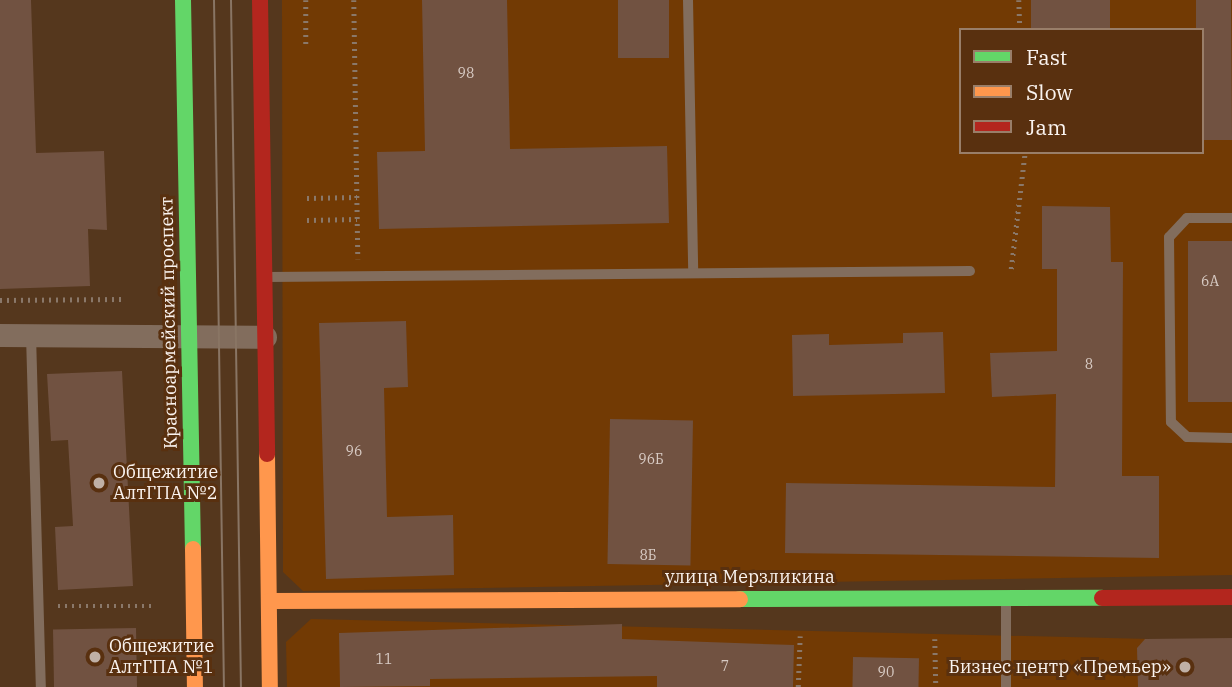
<!DOCTYPE html>
<html>
<head>
<meta charset="utf-8">
<style>
  body { margin:0 }
  #map { position:relative; width:1232px; height:687px; overflow:hidden; background:#55371d; font-family:"IBM Plex Serif",serif }
  div>[style] { position:absolute }
  .built>* { inset:0; background:#723a04 }
  .building>* { inset:0; background:#715241; transform-origin:0 0 }
  .path>* { height:4.5px; margin-top:-2.25px; transform-origin:0; background:repeating-linear-gradient(90deg,#8a786a 0 2px,transparent 0 7px) }
  .lane>* { height:10px; margin:-5px; padding:0 5px; transform-origin:5px; border-radius:5px; background:#826d5d }
  .street>* { height:23px; margin:-11.5px; padding:0 11.5px; transform-origin:11.5px; border-radius:11.5px; background:#826d5d }
  .fast>* { height:16px; margin:-8px; padding:0 8px; transform-origin:8px; border-radius:8px; background:#63d668 }
  .slow>* { height:16px; margin:-8px; padding:0 8px; transform-origin:8px; border-radius:8px; background:#ff974d }
  .jam>* { height:16px; margin:-8px; padding:0 8px; transform-origin:8px; border-radius:8px; background:#b3261e }
  .tram>* { height:2px; margin:-1px; padding:0 1px; transform-origin:1px; border-radius:1px; background:#897564 }
  .dots>* { width:19px; height:19px; translate:-50% -50%; box-sizing:border-box; border:4px solid #59300f; border-radius:50% }
  span { translate:-50% -50%; white-space:nowrap; text-align:center; line-height:1.15; -webkit-text-stroke:6px #59300f; paint-order:stroke }
  .number-label { font-size:14px; color:#d8cbc4 }
  .number-label span { -webkit-text-stroke-width:0 }
  .street-label { font-size:18px; color:#faf3ef }
  .poi-label { font-size:18px; color:#faf3ef }
  .left { translate:0 -50%; text-align:left }
  .right { translate:-100% -50%; text-align:right }
  .legend { position:absolute; left:959px; top:28px; width:245px; height:126px; box-sizing:border-box; background:#59300f; border:2px solid #997e69; margin:0; padding:9px 12px; list-style:none; font-size:21px; color:#faf3ef }
  .legend li { display:flex; align-items:center; gap:14px; height:35px }
  .legend b { width:35px; border:2px solid #997e69 }
</style>
</head>
<body>
<div id="map">
  <div class="built">
    <div style="clip-path:polygon(evenodd,282px 0,1232px 0,1232px 575px,303px 591px,283px 572px,282px 0,961px 30px,1202px 30px,1202px 152px,961px 152px,961px 30px)"></div>
    <div style="clip-path:polygon(311px 619px,1232px 641px,1232px 687px,287px 687px,286px 642px)"></div>
  </div>
  <div class="building">
    <div style="clip-path:polygon(0 0,31px 0,36px 153px,104px 151px,107px 230px,88px 229px,90px 286px,0 289px)"></div>
    <div style="clip-path:polygon(422px 0,507px 0,510px 149px,667px 146px,669px 223px,379px 229px,377px 152px,425px 151px)"></div>
    <div style="left:618px;top:0;width:51px;height:58px"></div>
    <div style="left:1031px;top:0;width:79px;height:30px"></div>
    <div style="clip-path:polygon(1196px 0,1231px 0,1232px 140px,1202px 140px,1202px 30px,1196px 30px)"></div>
    <div style="clip-path:polygon(1042px 206px,1110px 207px,1111px 262px,1123px 262px,1122px 476px,1159px 476px,1159px 558px,785px 553px,786px 483px,1055px 487px,1056px 394px,992px 397px,990px 353px,1057px 351px,1057px 269px,1042px 269px)"></div>
    <div style="left:1188px;top:241px;width:44px;height:161px"></div>
    <div style="clip-path:polygon(406px 321px,408px 387px,384px 388px,387px 517px,453px 515px,454px 575px,326px 579px,319px 323px)"></div>
    <div style="clip-path:polygon(943px 332px,945px 393px,793px 396px,792px 335px,829px 334px,829px 345px,903px 343px,903px 333px)"></div>
    <div style="clip-path:polygon(122px 371px,133px 586px,58px 590px,55px 527px,73px 526px,68px 440px,51px 441px,47px 374px)"></div>
    <div style="left:610px;top:419px;width:83px;height:145px;rotate:1deg"></div>
    <div style="clip-path:polygon(622px 624px,622px 639px,794px 645px,793px 687px,657px 687px,657px 676px,430px 679px,430px 686px,340px 687px,339px 633px)"></div>
    <div style="left:136px;top:628px;width:59px;height:83px;rotate:89deg"></div>
    <div style="clip-path:polygon(1232px 638px,1232px 687px,1138px 687px,1137px 648px,1145px 639px)"></div>
    <div style="left:853px;top:657px;width:66px;height:30px;rotate:1deg"></div>
  </div>
  <div class="path">
    <div style="left:306px;top:0;width:45px;rotate:90deg"></div>
    <div style="left:354px;top:0;width:259px;rotate:89.1deg"></div>
    <div style="left:1019px;top:0;width:30px;rotate:88deg"></div>
    <div style="left:307px;top:198px;width:50px;rotate:-1.1deg"></div>
    <div style="left:307px;top:220px;width:50px;rotate:-1.1deg"></div>
    <div style="left:1011px;top:269px;width:118px;rotate:-83.2deg"></div>
    <div style="left:0;top:300px;width:123px;rotate:-0.5deg"></div>
    <div style="left:58px;top:606px;width:97px"></div>
    <div style="left:935px;top:639px;width:48px;rotate:88.8deg"></div>
    <div style="left:798px;top:687px;width:51px;rotate:-87.8deg"></div>
  </div>
  <div class="lane">
    <div style="left:688px;top:0;width:272px;rotate:88.9deg"></div>
    <div style="left:1232px;top:218px;width:45px;rotate:180deg"></div>
    <div style="left:1187px;top:218px;width:26px;rotate:133deg"></div>
    <div style="left:1169px;top:237px;width:185px;rotate:89.4deg"></div>
    <div style="left:1171px;top:422px;width:22px;rotate:43deg"></div>
    <div style="left:1187px;top:437px;width:45px;rotate:1.3deg"></div>
    <div style="left:267px;top:277px;width:703px;rotate:-0.49deg"></div>
    <div style="left:31px;top:335px;width:352px;rotate:88.4deg"></div>
    <div style="left:1006px;top:687px;width:85px;rotate:-90deg"></div>
  </div>
  <div class="street">
    <div style="left:0;top:335px;width:265px;rotate:0.4deg"></div>
  </div>
  <div class="fast">
    <div style="left:183px;top:0;width:549px;rotate:88.96deg"></div>
    <div style="left:740px;top:599px;width:362px;rotate:-0.2deg"></div>
  </div>
  <div class="slow">
    <div style="left:267px;top:454px;width:233px;rotate:89.3deg"></div>
    <div style="left:193px;top:549px;width:138px;rotate:89.2deg"></div>
    <div style="left:269px;top:601px;width:471px;rotate:-0.2deg"></div>
  </div>
  <div class="jam">
    <div style="left:260px;top:0;width:454px;rotate:89.1deg"></div>
    <div style="left:1102px;top:598px;width:130px;rotate:-0.4deg"></div>
  </div>
  <div class="tram">
    <div style="left:214px;top:0;width:687px;rotate:89.17deg"></div>
    <div style="left:231px;top:0;width:687px;rotate:89.17deg"></div>
  </div>
  <div class="dots">
    <div style="left:99px;top:483px;background:#c0b1a6"></div>
    <div style="left:95px;top:657px;background:#c0b1a6"></div>
    <div style="left:1185px;top:667px;background:#c0b1a6"></div>
  </div>
  <div class="number-label">
    <span style="left:466px;top:73px">98</span>
    <span style="left:1210px;top:281px">6А</span>
    <span style="left:1089px;top:364px">8</span>
    <span style="left:354px;top:451px">96</span>
    <span style="left:651px;top:459px">96Б</span>
    <span style="left:648px;top:555px">8Б</span>
    <span style="left:384px;top:659px">11</span>
    <span style="left:725px;top:666px">7</span>
    <span style="left:886px;top:672px">90</span>
  </div>
  <div class="street-label">
    <span style="left:169px;top:323px;rotate:-91deg">Красноармейский проспект</span>
    <span style="left:750px;top:577px">улица Мерзликина</span>
  </div>
  <div class="poi-label">
    <span class="left" style="left:113px;top:483px">Общежитие<br>АлтГПА №2</span>
    <span class="left" style="left:109px;top:657px">Общежитие<br>АлтГПА №1</span>
    <span class="right" style="left:1171px;top:667px">Бизнес центр «Премьер»</span>
  </div>
  <ul class="legend">
  <li><b style="height:9px;background:#63d668"></b>Fast</li>
  <li><b style="height:9px;background:#ff974d"></b>Slow</li>
  <li><b style="height:9px;background:#b3261e"></b>Jam</li>
  </ul>
</div>
</body>
</html>
